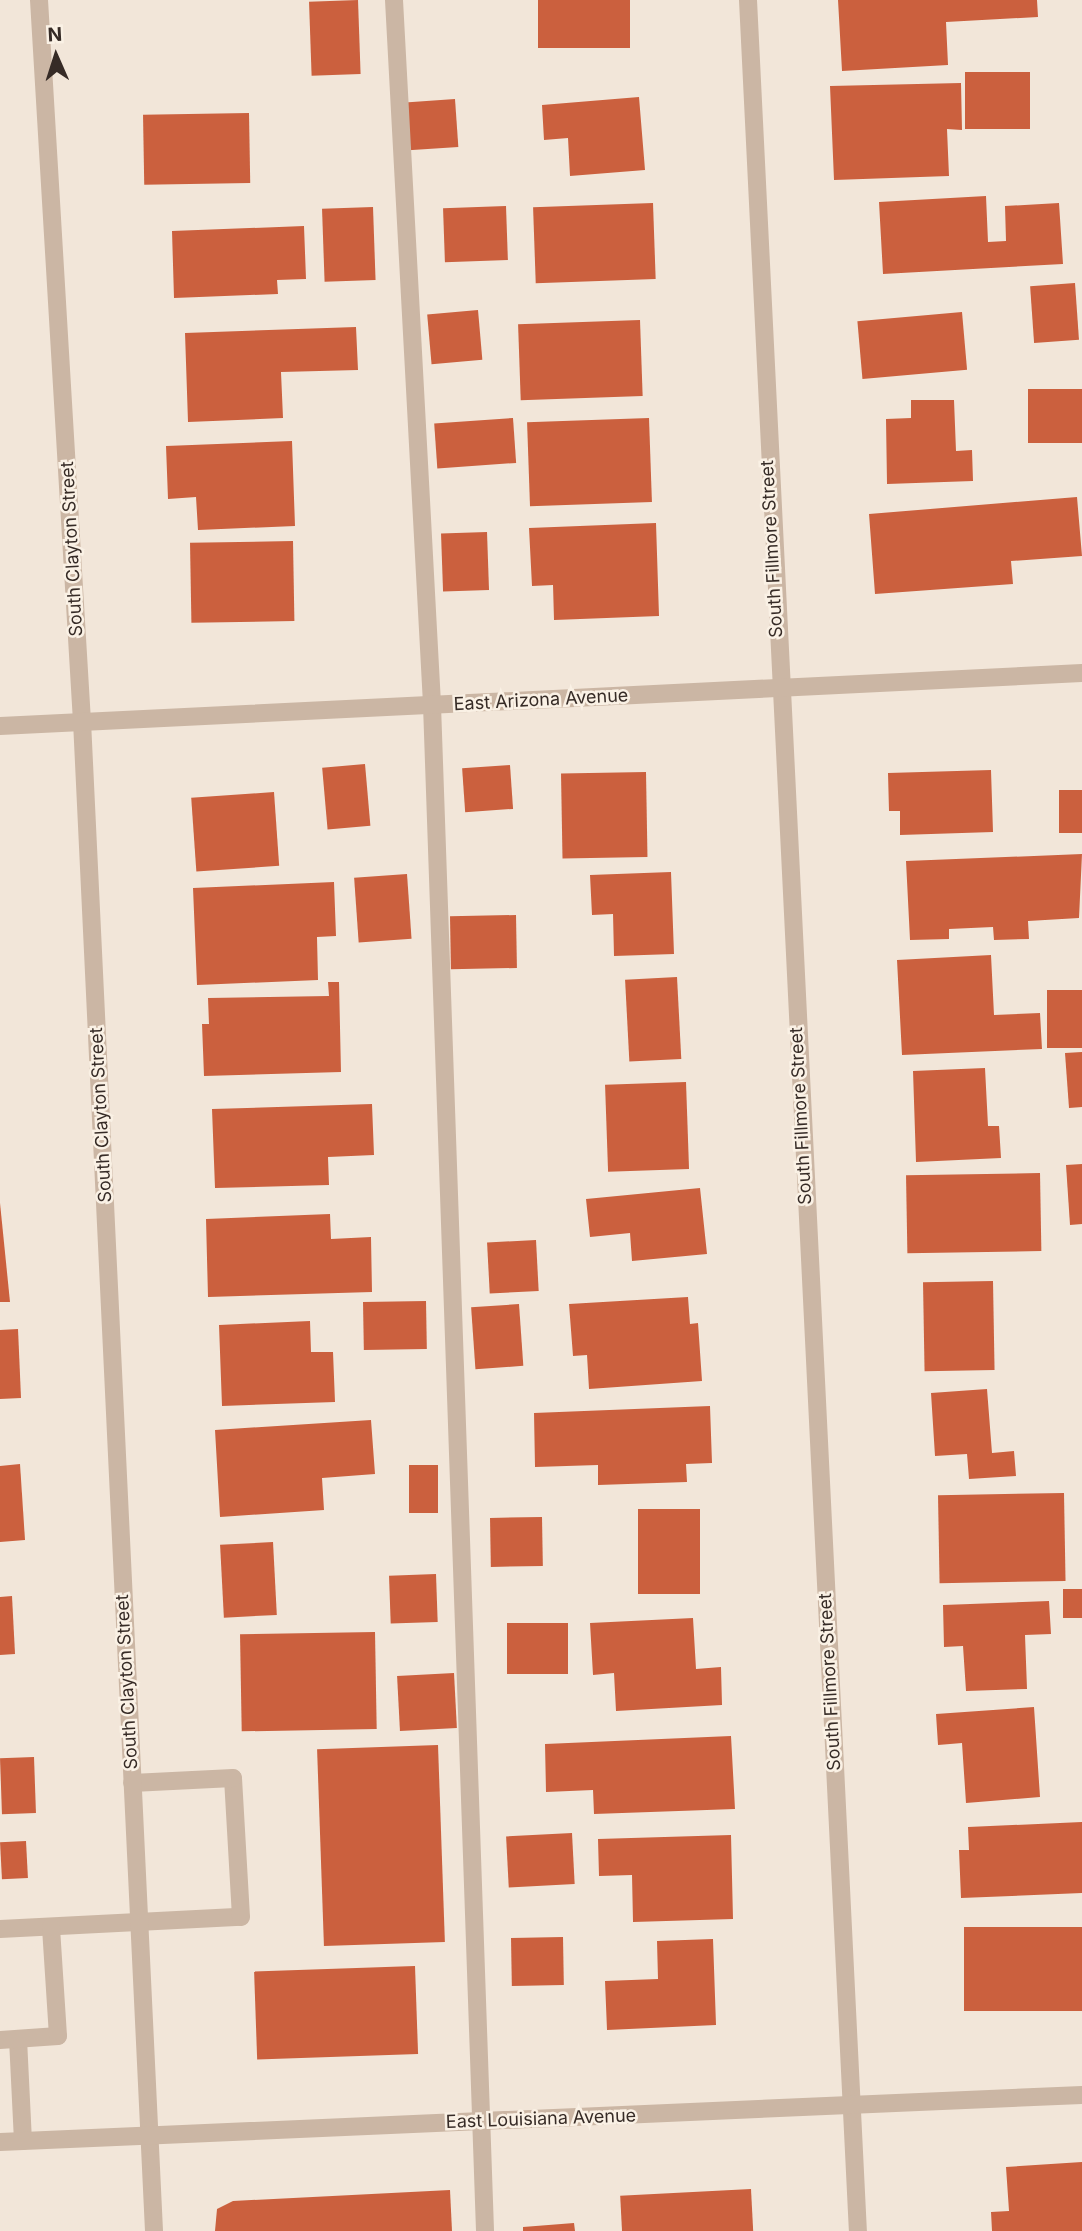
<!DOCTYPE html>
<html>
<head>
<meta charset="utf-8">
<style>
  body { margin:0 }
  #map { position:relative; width:1082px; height:2231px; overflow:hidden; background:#f2e6d9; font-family:Inter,sans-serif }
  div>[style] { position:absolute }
  .building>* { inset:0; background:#cb603e; transform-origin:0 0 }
  .service>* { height:18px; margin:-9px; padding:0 9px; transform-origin:9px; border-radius:9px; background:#cbb6a4 }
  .minor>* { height:18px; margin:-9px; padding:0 9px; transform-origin:9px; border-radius:9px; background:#cbb6a4 }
  .tertiary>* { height:18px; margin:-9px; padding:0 9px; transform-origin:9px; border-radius:9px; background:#cbb6a4 }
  span { translate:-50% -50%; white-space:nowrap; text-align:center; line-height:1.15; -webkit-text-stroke:5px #faf1e5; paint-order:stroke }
  .street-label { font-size:18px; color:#362b26 }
  .north { position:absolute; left:21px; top:21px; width:70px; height:70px; -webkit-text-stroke:5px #faf1e5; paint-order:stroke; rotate:357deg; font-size:19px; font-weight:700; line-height:28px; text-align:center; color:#362b26 }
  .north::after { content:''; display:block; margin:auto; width:24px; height:32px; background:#362b26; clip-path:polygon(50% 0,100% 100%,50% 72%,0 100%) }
</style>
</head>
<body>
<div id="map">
  <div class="building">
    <div style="left:358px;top:0;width:74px;height:49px;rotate:88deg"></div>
    <div style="left:538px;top:0;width:92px;height:48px"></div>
    <div style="clip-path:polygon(838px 0,1037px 0,1038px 17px,946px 22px,948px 65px,842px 71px)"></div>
    <div style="left:1030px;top:72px;width:57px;height:65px;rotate:90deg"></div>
    <div style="clip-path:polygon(961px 83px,962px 130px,947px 129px,949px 176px,834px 180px,830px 86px)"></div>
    <div style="clip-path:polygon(639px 97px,645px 170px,570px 176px,568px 138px,544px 140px,542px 105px)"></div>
    <div style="left:455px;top:99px;width:48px;height:50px;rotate:86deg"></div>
    <div style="left:249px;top:113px;width:70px;height:106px;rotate:89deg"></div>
    <div style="clip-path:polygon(986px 196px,988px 242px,1006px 241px,1005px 206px,1059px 203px,1063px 264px,883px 274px,879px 202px)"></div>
    <div style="left:653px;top:203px;width:76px;height:120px;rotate:88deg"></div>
    <div style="left:506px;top:206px;width:54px;height:63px;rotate:88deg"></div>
    <div style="left:373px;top:207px;width:73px;height:51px;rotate:88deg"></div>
    <div style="clip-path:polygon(304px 226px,306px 279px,277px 280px,278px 294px,174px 298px,172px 231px)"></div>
    <div style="left:1075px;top:283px;width:57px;height:45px;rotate:86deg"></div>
    <div style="left:478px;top:310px;width:50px;height:51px;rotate:85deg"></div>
    <div style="left:962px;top:312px;width:58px;height:105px;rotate:85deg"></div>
    <div style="left:640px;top:320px;width:76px;height:122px;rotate:88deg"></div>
    <div style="clip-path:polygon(356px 327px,358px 370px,281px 372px,283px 418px,188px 422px,185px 333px)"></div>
    <div style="left:1082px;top:389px;width:54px;height:54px;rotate:90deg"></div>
    <div style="clip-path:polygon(911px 400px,954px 400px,956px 451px,972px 450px,973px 481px,887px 484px,886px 419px,911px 418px)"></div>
    <div style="left:513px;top:418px;width:45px;height:79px;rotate:86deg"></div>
    <div style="left:649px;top:418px;width:84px;height:122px;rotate:88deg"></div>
    <div style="clip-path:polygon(292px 441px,295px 526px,198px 530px,196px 497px,168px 499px,166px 446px)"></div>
    <div style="clip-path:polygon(1077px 497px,1082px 556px,1011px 561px,1013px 584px,875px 594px,869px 514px)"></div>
    <div style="clip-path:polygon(656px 523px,659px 616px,554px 620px,553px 585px,532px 586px,529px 528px)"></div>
    <div style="left:487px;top:532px;width:58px;height:46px;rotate:88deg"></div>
    <div style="left:293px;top:541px;width:80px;height:103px;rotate:89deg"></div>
    <div style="left:365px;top:764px;width:62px;height:43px;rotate:85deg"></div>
    <div style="left:510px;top:765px;width:44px;height:48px;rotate:86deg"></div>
    <div style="clip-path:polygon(991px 770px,993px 832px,900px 835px,900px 811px,889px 811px,888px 773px)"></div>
    <div style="left:646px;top:772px;width:85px;height:85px;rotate:89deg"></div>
    <div style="left:1082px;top:790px;width:43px;height:23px;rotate:90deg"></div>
    <div style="left:274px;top:792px;width:74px;height:83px;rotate:86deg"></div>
    <div style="clip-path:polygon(1082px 854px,1079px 918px,1028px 921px,1029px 939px,994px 940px,993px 927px,949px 929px,949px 939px,910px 940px,906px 861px)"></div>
    <div style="clip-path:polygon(671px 872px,674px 954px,614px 956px,613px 914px,592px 915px,590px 875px)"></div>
    <div style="left:407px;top:874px;width:65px;height:53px;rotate:86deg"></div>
    <div style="clip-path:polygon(334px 882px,336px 936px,317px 937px,318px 980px,197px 985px,193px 888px)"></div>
    <div style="left:516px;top:915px;width:53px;height:66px;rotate:89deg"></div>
    <div style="clip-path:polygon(991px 955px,994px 1015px,1040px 1013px,1042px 1049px,902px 1055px,897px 960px)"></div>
    <div style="left:677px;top:977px;width:82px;height:52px;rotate:87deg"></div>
    <div style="clip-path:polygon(328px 982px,339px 982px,341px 1072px,204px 1076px,202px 1024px,209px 1024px,208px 998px,329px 996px)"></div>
    <div style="left:1082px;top:990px;width:58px;height:35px;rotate:90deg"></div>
    <div style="clip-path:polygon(1082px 1052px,1082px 1107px,1069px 1108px,1065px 1053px)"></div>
    <div style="clip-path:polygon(985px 1068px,988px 1126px,999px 1126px,1001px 1158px,916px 1162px,913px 1071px)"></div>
    <div style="left:686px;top:1082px;width:87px;height:81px;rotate:88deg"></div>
    <div style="clip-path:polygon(372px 1104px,374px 1155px,328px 1157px,329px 1185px,215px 1188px,212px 1109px)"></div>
    <div style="clip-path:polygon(1082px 1164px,1082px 1224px,1070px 1225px,1066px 1165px)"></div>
    <div style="left:1040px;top:1173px;width:78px;height:134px;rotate:89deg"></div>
    <div style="clip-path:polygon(700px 1188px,707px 1254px,632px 1261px,630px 1233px,590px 1237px,586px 1199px)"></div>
    <div style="clip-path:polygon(0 1203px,10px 1302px,0 1302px)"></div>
    <div style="clip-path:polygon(330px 1214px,331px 1239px,371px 1237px,372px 1292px,208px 1297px,206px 1219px)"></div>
    <div style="left:536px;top:1240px;width:51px;height:49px;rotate:87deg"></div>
    <div style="left:993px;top:1281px;width:89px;height:70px;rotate:89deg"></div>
    <div style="clip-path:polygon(688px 1297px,690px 1324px,698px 1323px,702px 1381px,589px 1389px,587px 1355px,573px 1356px,569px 1304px)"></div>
    <div style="left:426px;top:1301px;width:48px;height:63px;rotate:89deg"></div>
    <div style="left:519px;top:1304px;width:62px;height:48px;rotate:86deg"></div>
    <div style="clip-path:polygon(310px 1321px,311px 1352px,333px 1352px,335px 1402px,222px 1406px,219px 1325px)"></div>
    <div style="clip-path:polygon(18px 1329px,21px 1398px,0 1399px,0 1330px)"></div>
    <div style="clip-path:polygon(987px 1389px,992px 1453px,1014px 1451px,1016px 1476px,969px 1479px,967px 1454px,935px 1456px,931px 1393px)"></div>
    <div style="clip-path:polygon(710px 1406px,712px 1463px,686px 1464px,687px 1482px,598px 1485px,598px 1465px,535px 1467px,534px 1413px)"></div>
    <div style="clip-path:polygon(371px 1420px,375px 1474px,322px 1478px,324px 1510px,220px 1517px,215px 1430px)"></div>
    <div style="clip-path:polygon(20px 1464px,25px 1540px,0 1542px,0 1466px)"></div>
    <div style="left:409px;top:1465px;width:29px;height:48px"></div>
    <div style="left:1064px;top:1493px;width:88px;height:126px;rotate:89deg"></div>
    <div style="left:638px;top:1509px;width:62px;height:85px"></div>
    <div style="left:542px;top:1517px;width:49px;height:52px;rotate:89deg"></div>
    <div style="left:273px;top:1542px;width:73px;height:53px;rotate:87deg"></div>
    <div style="left:436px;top:1574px;width:48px;height:47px;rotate:88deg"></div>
    <div style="left:1082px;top:1589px;width:29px;height:19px;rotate:90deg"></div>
    <div style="clip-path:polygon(12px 1596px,15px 1654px,0 1655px,0 1597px)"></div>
    <div style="clip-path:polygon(1049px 1601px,1051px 1634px,1025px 1635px,1027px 1689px,966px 1691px,963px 1646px,944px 1647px,943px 1605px)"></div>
    <div style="clip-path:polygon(693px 1618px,696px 1669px,721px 1667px,722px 1705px,616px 1711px,614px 1673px,593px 1675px,590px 1623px)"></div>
    <div style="left:507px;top:1623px;width:61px;height:51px"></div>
    <div style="left:375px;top:1632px;width:97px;height:135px;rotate:89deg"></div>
    <div style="left:454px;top:1673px;width:55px;height:57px;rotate:87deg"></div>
    <div style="clip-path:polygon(1034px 1707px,1040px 1797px,966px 1803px,962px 1743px,938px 1745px,936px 1714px)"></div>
    <div style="clip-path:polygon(731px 1736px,735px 1809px,594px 1814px,593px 1790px,546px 1792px,545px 1744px)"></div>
    <div style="left:438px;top:1745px;width:197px;height:121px;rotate:88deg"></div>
    <div style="left:34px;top:1757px;width:56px;height:34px;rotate:88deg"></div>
    <div style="clip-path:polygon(1082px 1822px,1082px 1893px,961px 1898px,959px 1850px,969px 1850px,968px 1827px)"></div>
    <div style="left:572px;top:1833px;width:51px;height:66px;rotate:87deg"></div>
    <div style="clip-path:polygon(731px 1835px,733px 1919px,633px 1922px,632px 1875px,599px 1876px,598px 1839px)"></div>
    <div style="left:26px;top:1841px;width:37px;height:26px;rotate:87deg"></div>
    <div style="left:1082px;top:1927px;width:84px;height:118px;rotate:90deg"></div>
    <div style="left:563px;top:1937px;width:48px;height:52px;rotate:89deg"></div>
    <div style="clip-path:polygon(713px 1939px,716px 2025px,607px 2030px,605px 1981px,658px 1979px,657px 1941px)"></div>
    <div style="left:415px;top:1966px;width:88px;height:161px;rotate:88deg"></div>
    <div style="clip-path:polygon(1082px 2162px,1082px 2231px,992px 2231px,991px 2212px,1009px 2211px,1006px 2167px)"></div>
    <div style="left:751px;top:2189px;width:42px;height:131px;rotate:87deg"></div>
    <div style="clip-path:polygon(450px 2190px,452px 2231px,215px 2231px,217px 2209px,233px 2201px)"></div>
    <div style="clip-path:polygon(574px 2223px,575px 2231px,523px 2231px,523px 2227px)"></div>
  </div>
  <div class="service">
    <div style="left:394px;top:0;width:706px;rotate:86.91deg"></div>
    <div style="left:432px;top:705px;width:1527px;rotate:88.01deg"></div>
    <div style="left:0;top:1929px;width:241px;rotate:-2.9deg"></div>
    <div style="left:241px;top:1917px;width:139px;rotate:-93.3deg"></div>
    <div style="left:233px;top:1778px;width:101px;rotate:177.2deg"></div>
    <div style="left:18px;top:2039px;width:102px;rotate:87.2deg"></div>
    <div style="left:0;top:2040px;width:58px;rotate:-3.9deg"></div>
    <div style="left:58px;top:2036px;width:109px;rotate:-93.7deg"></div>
  </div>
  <div class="minor">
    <div style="left:39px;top:0;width:722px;rotate:86.59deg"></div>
    <div style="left:82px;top:721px;width:1512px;rotate:87.27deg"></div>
    <div style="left:748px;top:0;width:2234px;rotate:87.18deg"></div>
    <div style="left:0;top:726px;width:1083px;rotate:-2.8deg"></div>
  </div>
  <div class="tertiary">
    <div style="left:0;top:2142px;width:1083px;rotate:-2.49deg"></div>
  </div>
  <div class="street-label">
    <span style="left:72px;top:549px;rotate:-93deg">South Clayton Street</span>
    <span style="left:772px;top:549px;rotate:-93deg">South Fillmore Street</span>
    <span style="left:541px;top:700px;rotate:-3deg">East Arizona Avenue</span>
    <span style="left:101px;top:1115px;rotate:-93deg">South Clayton Street</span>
    <span style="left:801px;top:1116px;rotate:-93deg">South Fillmore Street</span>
    <span style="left:127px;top:1682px;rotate:-93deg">South Clayton Street</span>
    <span style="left:830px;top:1682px;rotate:-93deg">South Fillmore Street</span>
    <span style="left:541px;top:2119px;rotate:-2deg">East Louisiana Avenue</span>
  </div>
  <div class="north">N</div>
</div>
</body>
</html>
